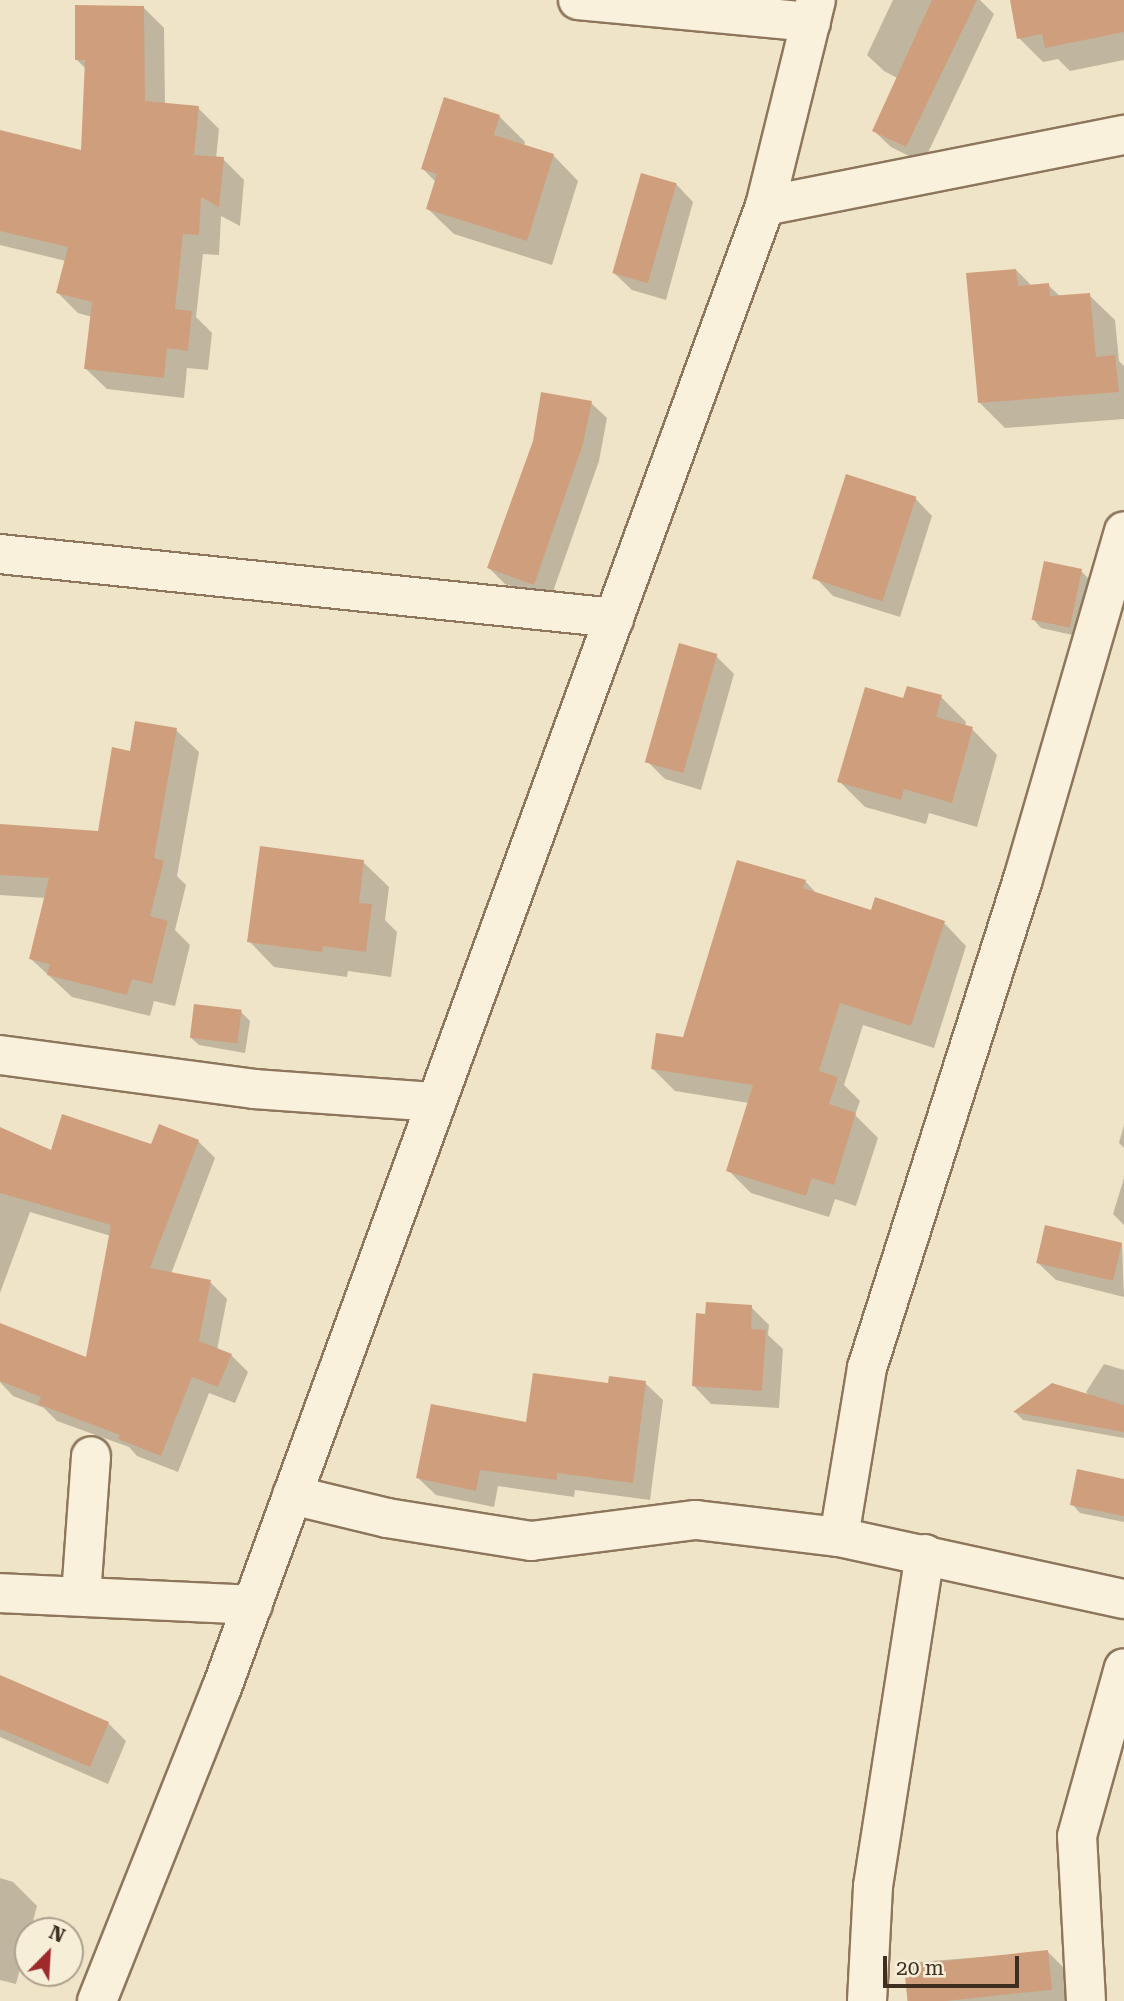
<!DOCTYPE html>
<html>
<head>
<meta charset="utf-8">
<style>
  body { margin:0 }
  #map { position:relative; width:1124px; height:2001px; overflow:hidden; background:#f0e4c8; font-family:"Roboto Serif",serif }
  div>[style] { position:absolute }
  .shadow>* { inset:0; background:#0003 }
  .building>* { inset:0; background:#cf9f7d; transform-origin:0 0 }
  .roads { filter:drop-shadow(2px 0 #8d765c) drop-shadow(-2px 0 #8d765c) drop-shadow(0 2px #8d765c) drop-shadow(0 -2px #8d765c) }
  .minor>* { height:38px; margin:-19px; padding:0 19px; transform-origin:19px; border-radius:19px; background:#faf1dc }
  span { translate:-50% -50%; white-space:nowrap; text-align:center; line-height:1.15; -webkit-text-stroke:5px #f7eed8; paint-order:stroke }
  .north { position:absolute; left:14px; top:1917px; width:70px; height:70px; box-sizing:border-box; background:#f7eed8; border:2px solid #ada18e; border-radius:50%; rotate:24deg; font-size:19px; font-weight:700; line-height:28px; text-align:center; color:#3d2e20 }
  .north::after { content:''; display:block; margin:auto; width:24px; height:32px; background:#9e2a2b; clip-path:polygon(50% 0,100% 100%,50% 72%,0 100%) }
  .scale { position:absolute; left:883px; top:1956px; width:136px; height:32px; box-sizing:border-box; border:4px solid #3d2e20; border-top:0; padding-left:9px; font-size:21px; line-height:24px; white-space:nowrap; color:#3d2e20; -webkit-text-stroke:5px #f7eed8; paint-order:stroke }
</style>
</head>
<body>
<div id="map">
  <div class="shadow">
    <div style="clip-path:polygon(893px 0,980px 0,994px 14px,923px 163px,891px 147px,874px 131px,899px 79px,884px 71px,867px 55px)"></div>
    <div style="clip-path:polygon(1011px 0,1124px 0,1124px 60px,1070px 71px,1058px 59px,1043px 62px,1019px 38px)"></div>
    <div style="clip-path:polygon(143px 7px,164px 28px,165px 105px,198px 108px,219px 129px,216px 159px,223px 159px,244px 180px,240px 226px,221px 216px,219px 255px,203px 254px,196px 317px,212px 333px,208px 370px,187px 368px,184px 398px,107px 389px,86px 369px,92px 317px,78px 313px,58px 293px,66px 261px,0 245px,0 131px,82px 152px,86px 69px,77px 60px)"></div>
    <div style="clip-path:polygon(445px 100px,500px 117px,525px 142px,524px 146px,553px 155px,578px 181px,552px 265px,454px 234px,428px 209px,436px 182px,423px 169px)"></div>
    <div style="clip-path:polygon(676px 184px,693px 202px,666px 300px,632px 290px,614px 273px)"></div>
    <div style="clip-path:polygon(1016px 270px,1032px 286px,1048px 285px,1061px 297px,1089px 295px,1115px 320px,1119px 361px,1124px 366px,1124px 419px,1005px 428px,980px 403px)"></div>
    <div style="clip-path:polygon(591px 403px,607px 418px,599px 461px,550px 600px,505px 584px,489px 568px)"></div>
    <div style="clip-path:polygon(915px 498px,932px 516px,900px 617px,833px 596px,816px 578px)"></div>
    <div style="clip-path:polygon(1081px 571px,1090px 580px,1077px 636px,1041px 628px,1033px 619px)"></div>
    <div style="clip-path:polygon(716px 656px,734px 674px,701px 790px,665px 779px,647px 761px)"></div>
    <div style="clip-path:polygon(941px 697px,966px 722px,965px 727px,972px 729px,997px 755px,977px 827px,929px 813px,926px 824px,865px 807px,839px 781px,904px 700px)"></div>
    <div style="clip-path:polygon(176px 730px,199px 752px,177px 876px,186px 885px,175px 930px,190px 945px,175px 1006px,154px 1001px,150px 1016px,72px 997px,31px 959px,46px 898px,0 895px,0 826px,100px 833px)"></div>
    <div style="clip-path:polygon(363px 862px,389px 887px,385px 920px,397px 932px,391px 977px,348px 971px,347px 977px,274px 967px,249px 941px)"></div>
    <div style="clip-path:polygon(805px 881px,818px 895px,872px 913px,944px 923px,966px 946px,934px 1048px,863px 1025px,844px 1085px,860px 1101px,855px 1115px,878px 1138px,856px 1206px,835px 1199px,829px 1217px,751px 1193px,728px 1170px,749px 1103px,675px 1091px,653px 1069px,684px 1039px)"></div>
    <div style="clip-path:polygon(241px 1012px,250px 1021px,245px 1053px,199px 1045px,190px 1037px)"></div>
    <div style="clip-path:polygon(1124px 1125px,1124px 1148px,1119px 1143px)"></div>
    <div style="clip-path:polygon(0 1129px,52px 1152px,198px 1141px,215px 1158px,171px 1274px,210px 1282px,227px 1299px,217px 1350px,231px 1355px,248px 1372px,235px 1403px,209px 1393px,178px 1472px,137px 1456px,129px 1447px,57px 1421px,44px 1408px,13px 1396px,0 1382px,0 1369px,88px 1359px,111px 1236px,30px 1212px,0 1293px)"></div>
    <div style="clip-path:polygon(1124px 1178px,1124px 1225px,1113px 1214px)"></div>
    <div style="clip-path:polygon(1046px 1227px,1122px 1245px,1124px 1297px,1056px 1280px,1038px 1263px)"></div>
    <div style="clip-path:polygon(751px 1307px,769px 1325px,768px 1335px,783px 1349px,779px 1408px,711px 1404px,694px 1386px,707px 1315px)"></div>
    <div style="clip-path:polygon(1104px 1364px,1124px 1370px,1124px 1438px,1023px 1420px,1015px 1412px,1091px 1397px,1086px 1392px)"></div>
    <div style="clip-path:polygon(645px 1383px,663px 1400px,650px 1500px,575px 1490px,574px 1497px,498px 1486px,494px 1507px,436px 1495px,418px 1478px,609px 1385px)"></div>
    <div style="clip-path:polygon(1124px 1480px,1124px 1522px,1080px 1513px,1072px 1504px)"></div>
    <div style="clip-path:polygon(0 1677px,108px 1723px,126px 1741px,108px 1784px,0 1737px)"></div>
    <div style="clip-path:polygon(0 1878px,13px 1882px,37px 1906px,16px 1984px,0 1980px)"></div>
    <div style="clip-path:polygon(1048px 1952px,1065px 1969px,1068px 2001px,908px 2001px,905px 1963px)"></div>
  </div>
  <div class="building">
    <div style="clip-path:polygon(932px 0,977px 0,906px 147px,872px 131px)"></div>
    <div style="clip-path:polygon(1010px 0,1124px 0,1124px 32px,1045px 48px,1042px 34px,1017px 39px)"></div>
    <div style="clip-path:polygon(75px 5px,144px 6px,145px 101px,199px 106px,194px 155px,224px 157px,219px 207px,201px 197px,199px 235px,183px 234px,175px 309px,192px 311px,188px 351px,167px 348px,164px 378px,84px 369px,92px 302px,56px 293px,68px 247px,0 231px,0 130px,81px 150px,85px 60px,75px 60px)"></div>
    <div style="clip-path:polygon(444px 97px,500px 115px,494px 135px,554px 154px,527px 241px,426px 209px,437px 174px,421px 169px)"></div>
    <div style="left:641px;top:173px;width:37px;height:104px;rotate:16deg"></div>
    <div style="clip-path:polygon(1016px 269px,1018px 286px,1049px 283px,1050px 296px,1090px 293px,1096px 357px,1115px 355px,1119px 392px,978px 403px,966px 273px)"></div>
    <div style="clip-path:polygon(541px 392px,592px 401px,583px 444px,534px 585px,487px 568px,533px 441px)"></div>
    <div style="left:846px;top:474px;width:74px;height:110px;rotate:18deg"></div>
    <div style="left:1044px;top:561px;width:39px;height:60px;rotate:12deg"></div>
    <div style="left:679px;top:643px;width:40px;height:124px;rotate:16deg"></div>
    <div style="clip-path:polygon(907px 686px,942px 695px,936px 717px,973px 727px,952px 803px,904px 789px,901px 800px,837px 782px,865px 687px,903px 698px)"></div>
    <div style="clip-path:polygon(135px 721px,177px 728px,154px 858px,164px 861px,150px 916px,168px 921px,152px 984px,132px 979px,127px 995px,47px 975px,50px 964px,29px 959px,49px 878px,0 875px,0 824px,98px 831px,112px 747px,130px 751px)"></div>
    <div style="clip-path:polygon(260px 846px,364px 860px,359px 903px,372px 904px,366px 952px,323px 946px,322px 952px,247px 942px)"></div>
    <div style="clip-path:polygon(737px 860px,806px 880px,803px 888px,871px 910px,875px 897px,945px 921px,911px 1026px,840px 1003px,819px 1071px,838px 1077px,829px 1104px,856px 1113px,834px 1185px,812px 1178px,806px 1196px,726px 1171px,753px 1085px,651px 1069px,656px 1033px,683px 1037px)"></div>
    <div style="left:194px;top:1004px;width:48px;height:34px;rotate:7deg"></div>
    <div style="clip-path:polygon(62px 1114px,151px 1144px,159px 1124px,199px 1140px,150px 1268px,211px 1280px,199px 1341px,232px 1354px,218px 1387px,192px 1377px,161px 1456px,118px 1439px,120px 1435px,38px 1404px,41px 1397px,0 1381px,0 1323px,86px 1357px,111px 1225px,0 1193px,0 1127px,51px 1150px)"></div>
    <div style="left:1045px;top:1225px;width:79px;height:39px;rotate:13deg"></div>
    <div style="clip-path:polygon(706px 1302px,752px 1305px,751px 1329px,766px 1330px,762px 1391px,692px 1386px,696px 1313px,705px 1314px)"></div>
    <div style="clip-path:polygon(533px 1373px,608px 1383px,609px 1376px,646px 1381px,633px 1483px,557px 1473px,557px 1480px,480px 1470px,476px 1491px,416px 1478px,431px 1404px,526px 1422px)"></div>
    <div style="clip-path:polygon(1052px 1383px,1124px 1405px,1124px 1432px,1013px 1412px)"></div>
    <div style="clip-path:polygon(1077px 1469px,1124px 1479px,1124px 1516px,1070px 1505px)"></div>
    <div style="clip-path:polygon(0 1675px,109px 1722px,90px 1767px,0 1729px)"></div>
    <div style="left:1048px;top:1950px;width:40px;height:145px;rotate:84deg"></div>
  </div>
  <div class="roads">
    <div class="minor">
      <div style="left:578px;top:0;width:234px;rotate:5.4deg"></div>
      <div style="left:765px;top:206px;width:366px;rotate:-11.2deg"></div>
      <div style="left:0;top:554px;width:618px;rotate:5.94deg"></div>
      <div style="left:0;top:1055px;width:256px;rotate:7.6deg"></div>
      <div style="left:254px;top:1089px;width:183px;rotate:4.1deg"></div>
      <div style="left:292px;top:1495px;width:98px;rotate:13.6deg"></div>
      <div style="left:387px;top:1518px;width:146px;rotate:9.1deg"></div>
      <div style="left:531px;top:1541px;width:166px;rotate:-7.3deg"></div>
      <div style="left:696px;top:1520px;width:144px;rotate:6.8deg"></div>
      <div style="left:839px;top:1537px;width:292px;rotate:12.3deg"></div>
      <div style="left:839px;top:1537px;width:171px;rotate:-80.6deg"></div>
      <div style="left:867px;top:1368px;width:513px;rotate:-72.31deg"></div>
      <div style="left:1023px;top:879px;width:362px;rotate:-73.8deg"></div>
      <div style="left:0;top:1593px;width:253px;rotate:2.7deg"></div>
      <div style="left:81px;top:1596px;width:140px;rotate:-85.9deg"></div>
      <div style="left:97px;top:2001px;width:335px;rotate:-68.3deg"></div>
      <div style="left:221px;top:1690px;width:1581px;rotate:-69.87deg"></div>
      <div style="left:765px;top:206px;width:212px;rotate:-76.1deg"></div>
      <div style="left:867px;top:2001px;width:115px;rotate:-87deg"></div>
      <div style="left:873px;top:1886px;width:336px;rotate:-81.1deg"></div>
      <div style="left:1086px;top:2001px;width:165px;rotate:-93.1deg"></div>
      <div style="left:1077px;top:1836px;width:174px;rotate:-74.4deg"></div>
    </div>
  </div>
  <div class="north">N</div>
  <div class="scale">20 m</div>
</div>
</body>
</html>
